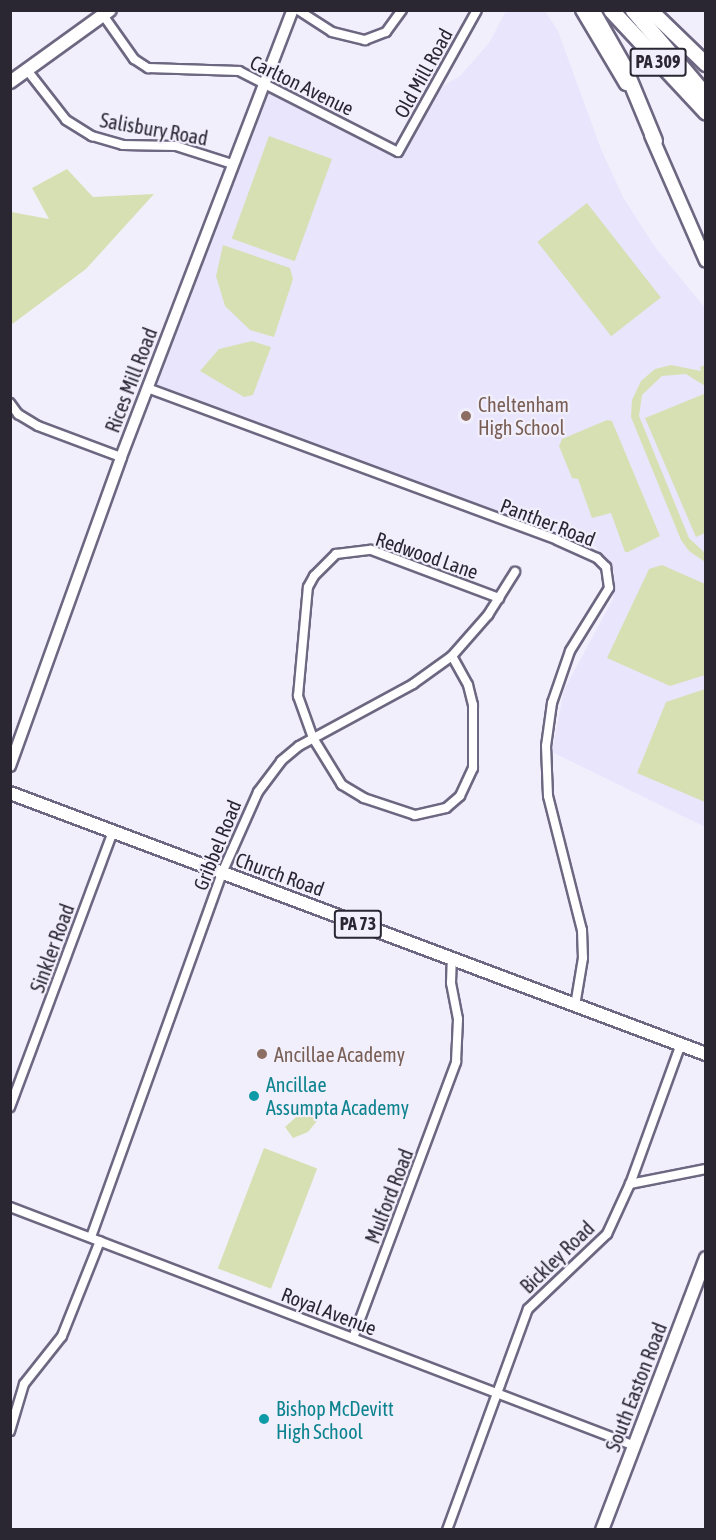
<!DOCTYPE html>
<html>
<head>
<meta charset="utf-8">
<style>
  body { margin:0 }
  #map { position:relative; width:716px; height:1540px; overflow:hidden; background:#f2effc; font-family:"Asap Condensed",sans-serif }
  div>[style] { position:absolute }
  .built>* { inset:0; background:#e9e5fc }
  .green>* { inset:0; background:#d7e0b3; transform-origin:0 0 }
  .roads { filter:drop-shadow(2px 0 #6d6781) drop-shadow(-2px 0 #6d6781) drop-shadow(0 2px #6d6781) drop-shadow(0 -2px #6d6781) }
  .minor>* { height:8px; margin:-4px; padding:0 4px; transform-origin:4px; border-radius:4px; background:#fff }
  .tertiary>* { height:10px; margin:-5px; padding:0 5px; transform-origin:5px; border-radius:5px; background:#fff }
  .secondary>* { height:12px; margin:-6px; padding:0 6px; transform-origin:6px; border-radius:6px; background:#fff }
  .primary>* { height:12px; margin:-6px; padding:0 6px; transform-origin:6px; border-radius:6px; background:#fff }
  .trunk>* { height:14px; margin:-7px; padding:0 7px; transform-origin:7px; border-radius:7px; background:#fff }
  .motorway>* { height:15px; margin:-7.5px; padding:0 7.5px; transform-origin:7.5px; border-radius:7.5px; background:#fff }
  .dots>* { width:16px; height:16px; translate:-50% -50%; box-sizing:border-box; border:3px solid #f2effc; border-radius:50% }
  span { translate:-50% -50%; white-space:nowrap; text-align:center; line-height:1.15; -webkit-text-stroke:4.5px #f2effc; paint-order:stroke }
  .shield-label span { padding:2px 4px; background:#f2effc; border:2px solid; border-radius:4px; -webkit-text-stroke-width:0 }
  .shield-label { font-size:18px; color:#2a2733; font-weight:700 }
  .street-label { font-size:20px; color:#2a2733 }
  .education-label { font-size:20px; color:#785e54 }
  .left { translate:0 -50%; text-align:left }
  .culture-label { font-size:20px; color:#0d838f }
  .frame { position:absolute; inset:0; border:12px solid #2a2733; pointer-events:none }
</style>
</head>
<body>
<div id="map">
  <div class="built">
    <div style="clip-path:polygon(506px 11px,545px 11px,558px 31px,601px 149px,623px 197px,655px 247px,705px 308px,705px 827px,552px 752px,564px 690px,613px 599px,614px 572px,591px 541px,529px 523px,147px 388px,263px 82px,398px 152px,431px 93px,460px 76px,489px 43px)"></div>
  </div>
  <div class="green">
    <div style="left:269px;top:136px;width:67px;height:109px;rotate:20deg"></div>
    <div style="clip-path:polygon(67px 169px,93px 197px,154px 194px,86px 269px,11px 325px,11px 212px,49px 219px,32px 188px)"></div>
    <div style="left:587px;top:203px;width:120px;height:63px;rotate:52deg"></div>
    <div style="clip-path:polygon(223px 245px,290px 268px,293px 279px,274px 337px,250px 330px,225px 306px,216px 276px)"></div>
    <div style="clip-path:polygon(252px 341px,271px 347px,253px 395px,244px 397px,200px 371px,219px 349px)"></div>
    <div style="clip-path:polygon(671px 365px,701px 371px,700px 367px,705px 365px,705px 386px,686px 374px,662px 376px,642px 395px,639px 416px,689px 538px,705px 553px,705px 562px,689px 551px,681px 540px,631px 417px,632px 400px,641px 381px,655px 369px)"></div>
    <div style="clip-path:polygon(704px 394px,705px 533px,696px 537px,645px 418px)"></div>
    <div style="clip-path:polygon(607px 420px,612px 421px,660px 536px,628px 552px,625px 552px,611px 513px,592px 518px,578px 479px,572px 478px,559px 446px,562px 439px)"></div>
    <div style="clip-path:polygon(662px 565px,705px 584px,705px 675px,670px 686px,607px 658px,649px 569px)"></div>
    <div style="clip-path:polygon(705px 689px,706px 689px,705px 802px,637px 773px,666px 702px)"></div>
    <div style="clip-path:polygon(305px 1109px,315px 1112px,317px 1121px,308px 1132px,293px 1138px,285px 1127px)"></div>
    <div style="left:264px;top:1148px;width:57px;height:129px;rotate:21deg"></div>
  </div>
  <div class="roads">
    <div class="minor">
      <div style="left:298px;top:10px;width:40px;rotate:32.9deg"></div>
      <div style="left:332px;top:32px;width:34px;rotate:14deg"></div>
      <div style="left:365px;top:40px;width:22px;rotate:-21deg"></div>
      <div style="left:386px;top:32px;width:27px;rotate:-54deg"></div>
      <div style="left:103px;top:15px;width:54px;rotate:54.8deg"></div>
      <div style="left:134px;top:59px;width:17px;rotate:33deg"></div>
      <div style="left:148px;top:68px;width:91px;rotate:1.9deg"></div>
      <div style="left:239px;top:71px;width:178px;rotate:27deg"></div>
      <div style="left:398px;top:152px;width:162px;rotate:-60.9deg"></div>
      <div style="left:27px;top:70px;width:63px;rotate:52deg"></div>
      <div style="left:66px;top:120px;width:31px;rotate:32deg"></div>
      <div style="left:92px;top:136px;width:32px;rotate:16deg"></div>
      <div style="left:123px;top:145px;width:53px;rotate:1.1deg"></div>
      <div style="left:176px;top:146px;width:59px;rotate:17.8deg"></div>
      <div style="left:147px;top:388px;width:437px;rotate:20.3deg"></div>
      <div style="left:557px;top:540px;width:44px;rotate:24.2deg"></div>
      <div style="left:597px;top:558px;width:13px;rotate:45deg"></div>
      <div style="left:606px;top:567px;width:21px;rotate:82deg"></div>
      <div style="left:609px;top:588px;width:74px;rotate:121.8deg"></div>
      <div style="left:570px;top:651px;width:55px;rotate:109.1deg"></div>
      <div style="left:552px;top:703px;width:43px;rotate:97.9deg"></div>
      <div style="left:546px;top:746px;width:50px;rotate:87.7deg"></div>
      <div style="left:548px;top:796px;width:138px;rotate:75.8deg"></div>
      <div style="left:582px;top:930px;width:28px;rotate:88deg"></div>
      <div style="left:583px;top:958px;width:49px;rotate:99.5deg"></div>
      <div style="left:10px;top:403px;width:14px;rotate:54deg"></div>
      <div style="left:18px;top:414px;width:23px;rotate:31deg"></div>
      <div style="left:38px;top:426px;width:89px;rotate:20.5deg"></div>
      <div style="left:452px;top:656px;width:33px;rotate:61deg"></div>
      <div style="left:468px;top:685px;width:21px;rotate:76deg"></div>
      <div style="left:473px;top:705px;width:63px;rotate:90deg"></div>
      <div style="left:473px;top:768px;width:31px;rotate:115deg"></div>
      <div style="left:460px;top:796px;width:18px;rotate:139deg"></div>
      <div style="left:446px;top:808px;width:32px;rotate:167deg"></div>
      <div style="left:415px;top:815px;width:54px;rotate:-161.6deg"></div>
      <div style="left:364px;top:798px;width:26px;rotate:-149deg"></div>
      <div style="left:342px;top:785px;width:55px;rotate:-121.7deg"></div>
      <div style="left:313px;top:738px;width:45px;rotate:-109.7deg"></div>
      <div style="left:298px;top:696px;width:109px;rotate:-84.8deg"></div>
      <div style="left:308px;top:587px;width:13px;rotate:-61deg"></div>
      <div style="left:314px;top:576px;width:31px;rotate:-45deg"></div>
      <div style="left:336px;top:554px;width:35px;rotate:-7deg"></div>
      <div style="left:371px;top:550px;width:137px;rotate:20.6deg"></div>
      <div style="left:10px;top:1107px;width:291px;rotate:-69.5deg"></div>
      <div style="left:630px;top:1184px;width:77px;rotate:-11.2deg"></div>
      <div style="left:10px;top:1207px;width:669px;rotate:20.93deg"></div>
      <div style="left:91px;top:1237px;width:387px;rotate:-70.2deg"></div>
      <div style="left:222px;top:873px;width:89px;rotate:-66deg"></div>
      <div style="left:258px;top:792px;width:39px;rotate:-53deg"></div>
      <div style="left:281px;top:761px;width:23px;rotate:-40deg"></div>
      <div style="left:299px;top:746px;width:130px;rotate:-28.5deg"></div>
      <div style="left:413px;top:684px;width:48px;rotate:-35.7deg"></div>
      <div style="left:452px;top:656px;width:55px;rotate:-48.7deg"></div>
      <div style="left:488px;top:615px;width:51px;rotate:-57.9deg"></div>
      <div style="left:353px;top:1338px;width:295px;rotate:-69.5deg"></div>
      <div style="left:456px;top:1062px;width:43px;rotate:-87.3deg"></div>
      <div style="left:458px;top:1019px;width:37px;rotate:-101deg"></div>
      <div style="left:451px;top:983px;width:24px;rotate:-88deg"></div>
      <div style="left:10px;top:1431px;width:49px;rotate:-73.4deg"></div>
      <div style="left:24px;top:1384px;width:61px;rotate:-51.6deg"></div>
      <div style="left:62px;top:1336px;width:102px;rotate:-68.2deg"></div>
      <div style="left:447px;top:1530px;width:235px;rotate:-69.9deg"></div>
      <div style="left:528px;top:1309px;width:109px;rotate:-43.5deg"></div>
      <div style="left:607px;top:1234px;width:55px;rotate:-65.3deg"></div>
      <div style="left:630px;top:1184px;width:149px;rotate:-70deg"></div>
    </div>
    <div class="tertiary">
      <div style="left:10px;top:766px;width:328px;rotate:-70.2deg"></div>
      <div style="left:121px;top:457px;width:479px;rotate:-69deg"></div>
    </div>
    <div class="secondary">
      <div style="left:582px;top:10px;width:86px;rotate:59.3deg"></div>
      <div style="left:10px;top:82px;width:123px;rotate:-35.8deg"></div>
      <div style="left:651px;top:135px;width:137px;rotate:66.4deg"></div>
      <div style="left:602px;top:1530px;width:291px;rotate:-69.1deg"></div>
    </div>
    <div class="primary">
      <div style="left:10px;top:793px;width:743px;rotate:20.56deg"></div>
    </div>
    <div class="trunk">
      <div style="left:592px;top:10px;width:64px;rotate:60.3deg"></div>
      <div style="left:624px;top:66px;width:81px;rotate:67.5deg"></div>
      <div style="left:650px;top:10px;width:78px;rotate:44deg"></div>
    </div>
    <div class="motorway">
      <div style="left:611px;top:10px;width:139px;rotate:47deg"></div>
      <div style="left:633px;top:10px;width:113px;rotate:49.7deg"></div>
    </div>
  </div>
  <div class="dots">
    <div style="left:466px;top:416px;background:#8d6e63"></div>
    <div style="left:262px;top:1054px;background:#8d6e63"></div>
    <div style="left:254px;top:1096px;background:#0f9aa8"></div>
    <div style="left:264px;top:1419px;background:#0f9aa8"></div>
  </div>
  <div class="shield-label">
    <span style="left:658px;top:62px">PA 309</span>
    <span style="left:358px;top:924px">PA 73</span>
  </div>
  <div class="street-label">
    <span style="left:423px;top:73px;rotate:-61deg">Old Mill Road</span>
    <span style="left:302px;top:85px;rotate:26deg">Carlton Avenue</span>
    <span style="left:154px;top:129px;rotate:10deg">Salisbury Road</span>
    <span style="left:131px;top:380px;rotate:-69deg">Rices Mill Road</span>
    <span style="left:548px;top:522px;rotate:21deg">Panther Road</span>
    <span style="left:427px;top:555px;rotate:19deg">Redwood Lane</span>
    <span style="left:217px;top:845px;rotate:-68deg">Gribbel Road</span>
    <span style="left:280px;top:874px;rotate:20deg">Church Road</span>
    <span style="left:52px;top:948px;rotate:-70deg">Sinkler Road</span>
    <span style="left:389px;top:1196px;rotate:-69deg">Mulford Road</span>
    <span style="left:557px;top:1257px;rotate:-44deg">Bickley Road</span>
    <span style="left:329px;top:1311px;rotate:21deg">Royal Avenue</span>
    <span style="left:636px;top:1387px;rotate:-69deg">South Easton Road</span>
  </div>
  <div class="education-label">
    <span class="left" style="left:478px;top:416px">Cheltenham<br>High School</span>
    <span class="left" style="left:274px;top:1054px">Ancillae Academy</span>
  </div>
  <div class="culture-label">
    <span class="left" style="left:266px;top:1096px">Ancillae<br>Assumpta Academy</span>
    <span class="left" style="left:276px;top:1420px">Bishop McDevitt<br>High School</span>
  </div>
  <div class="frame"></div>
</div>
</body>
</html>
